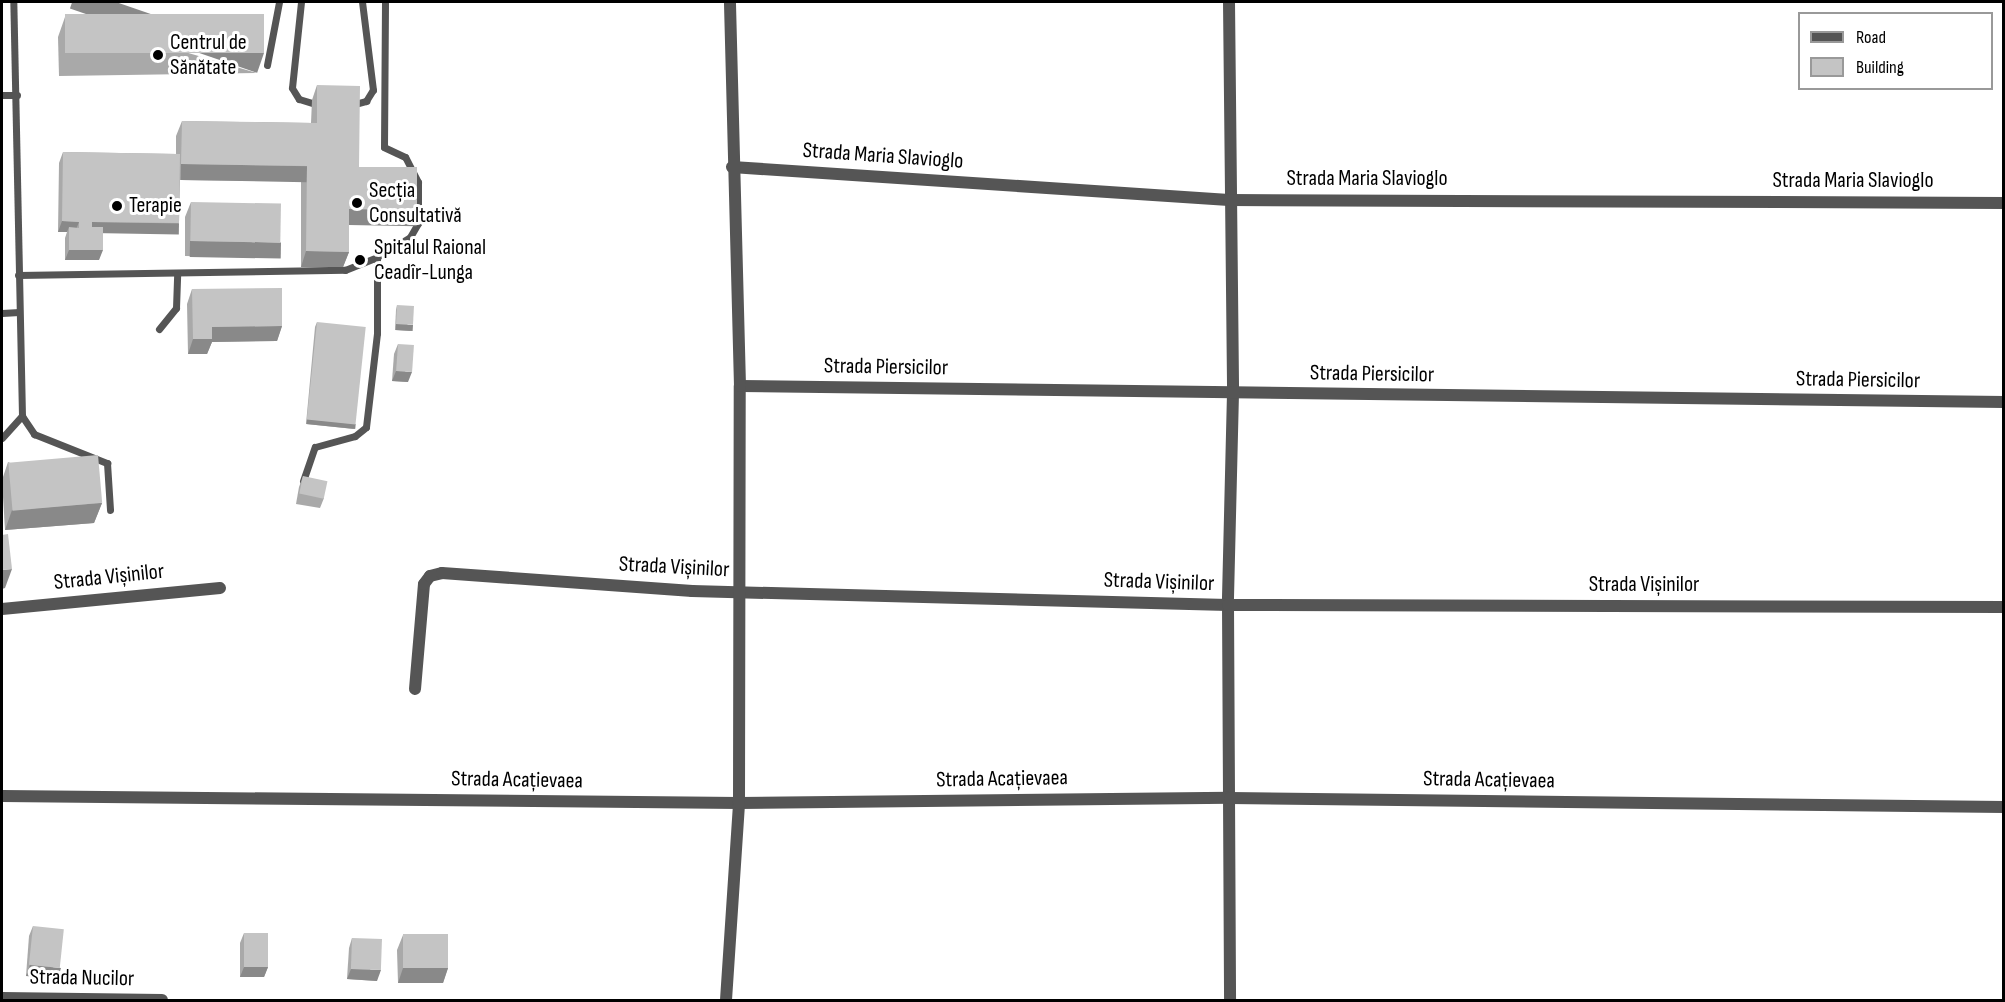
<!DOCTYPE html>
<html>
<head>
<meta charset="utf-8">
<style>
  body { margin:0 }
  #map { position:relative; width:2005px; height:1002px; overflow:hidden; background:#fff; font-family:"Sofia Sans Condensed",sans-serif }
  div>[style] { position:absolute }
  .lane>* { height:7px; margin:-3.5px; padding:0 3.5px; transform-origin:3.5px; border-radius:3.5px; background:#555 }
  .street>* { height:12px; margin:-6px; padding:0 6px; transform-origin:6px; border-radius:6px; background:#555 }
  .wall>* { inset:0; background:#a9a9a9 }
  .shaded-wall>* { inset:0; background:#898989; transform-origin:0 0 }
  .building>* { inset:0; background:#c4c4c4; transform-origin:0 0 }
  .dots>* { width:16px; height:16px; translate:-50% -50%; box-sizing:border-box; border:3px solid #fff; border-radius:50% }
  span { translate:-50% -50%; white-space:nowrap; text-align:center; line-height:1.15; -webkit-text-stroke:6px #fff; paint-order:stroke }
  .poi-label { font-size:22px; color:#000 }
  .left { translate:0 -50%; text-align:left }
  .street-label { font-size:22px; color:#000 }
  .frame { position:absolute; inset:0; border:3px solid #000; pointer-events:none }
  .legend { position:absolute; left:1798px; top:12px; width:195px; height:78px; box-sizing:border-box; background:#fff; border:2px solid #999; margin:0; padding:8px 10px; list-style:none; font-size:18px; color:#000 }
  .legend li { display:flex; align-items:center; gap:12px; height:30px }
  .legend b { width:30px; border:2px solid #999 }
</style>
</head>
<body>
<div id="map">
  <div class="lane">
    <div style="left:301px;top:2px;width:86px;rotate:96deg"></div>
    <div style="left:292px;top:88px;width:13px;rotate:58deg"></div>
    <div style="left:299px;top:99px;width:21px;rotate:17deg"></div>
    <div style="left:267px;top:65px;width:64px;rotate:-79.2deg"></div>
    <div style="left:2px;top:95px;width:15px"></div>
    <div style="left:351px;top:105px;width:16px;rotate:-15deg"></div>
    <div style="left:366px;top:101px;width:13px;rotate:-58deg"></div>
    <div style="left:373px;top:90px;width:89px;rotate:-97.1deg"></div>
    <div style="left:18px;top:275px;width:327px;rotate:-0.9deg"></div>
    <div style="left:345px;top:270px;width:35px;rotate:-22deg"></div>
    <div style="left:2px;top:313px;width:17px;rotate:-3deg"></div>
    <div style="left:159px;top:329px;width:27px;rotate:-51deg"></div>
    <div style="left:176px;top:308px;width:33px;rotate:-88deg"></div>
    <div style="left:22px;top:416px;width:22px;rotate:56deg"></div>
    <div style="left:34px;top:434px;width:79px;rotate:21.7deg"></div>
    <div style="left:107px;top:463px;width:47px;rotate:86.3deg"></div>
    <div style="left:2px;top:438px;width:30px;rotate:-48deg"></div>
    <div style="left:22px;top:416px;width:414px;rotate:-91.2deg"></div>
    <div style="left:303px;top:481px;width:36px;rotate:-71deg"></div>
    <div style="left:315px;top:447px;width:41px;rotate:-15.4deg"></div>
    <div style="left:355px;top:436px;width:14px;rotate:-39deg"></div>
    <div style="left:366px;top:427px;width:95px;rotate:-83.3deg"></div>
    <div style="left:377px;top:333px;width:76px;rotate:-90deg"></div>
    <div style="left:377px;top:257px;width:39px;rotate:-31deg"></div>
    <div style="left:410px;top:237px;width:16px;rotate:-60deg"></div>
    <div style="left:418px;top:223px;width:41px;rotate:-90deg"></div>
    <div style="left:418px;top:182px;width:28px;rotate:-117deg"></div>
    <div style="left:405px;top:157px;width:23px;rotate:-155deg"></div>
    <div style="left:384px;top:147px;width:145px;rotate:-89.6deg"></div>
  </div>
  <div class="street">
    <div style="left:1229px;top:2px;width:391px;rotate:89.4deg"></div>
    <div style="left:1233px;top:393px;width:212px;rotate:91.4deg"></div>
    <div style="left:1228px;top:605px;width:395px;rotate:89.7deg"></div>
    <div style="left:732px;top:167px;width:498px;rotate:3.8deg"></div>
    <div style="left:1229px;top:200px;width:775px;rotate:0.22deg"></div>
    <div style="left:740px;top:386px;width:1264px;rotate:0.73deg"></div>
    <div style="left:2px;top:609px;width:219px;rotate:-5.5deg"></div>
    <div style="left:415px;top:689px;width:105px;rotate:-85.1deg"></div>
    <div style="left:424px;top:584px;width:10px;rotate:-53deg"></div>
    <div style="left:430px;top:576px;width:12px;rotate:-14deg"></div>
    <div style="left:442px;top:573px;width:251px;rotate:4.1deg"></div>
    <div style="left:692px;top:591px;width:536px;rotate:1.5deg"></div>
    <div style="left:1228px;top:605px;width:776px;rotate:0.15deg"></div>
    <div style="left:2px;top:796px;width:737px;rotate:0.54deg"></div>
    <div style="left:739px;top:803px;width:491px;rotate:-0.6deg"></div>
    <div style="left:1230px;top:798px;width:774px;rotate:0.67deg"></div>
    <div style="left:2px;top:998px;width:160px;rotate:0.7deg"></div>
    <div style="left:726px;top:1000px;width:197px;rotate:-86.2deg"></div>
    <div style="left:739px;top:803px;width:417px;rotate:-89.9deg"></div>
    <div style="left:740px;top:386px;width:384px;rotate:-91.5deg"></div>
  </div>
  <div class="wall">
    <div style="clip-path:polygon(65px 17px,257px 73px,59px 76px,58px 37px)"></div>
    <div style="clip-path:polygon(317px 85px,359px 167px,412px 225px,349px 224px,349px 252px,343px 267px,301px 267px,301px 181px,180px 180px,179px 223px,175px 233px,103px 232px,99px 260px,65px 260px,65px 238px,67px 232px,58px 232px,59px 163px,63px 152px,176px 154px,176px 136px,182px 121px,311px 123px,312px 100px)"></div>
    <div style="clip-path:polygon(191px 202px,275px 258px,185px 256px,185px 217px)"></div>
    <div style="clip-path:polygon(192px 289px,282px 326px,277px 341px,212px 342px,207px 354px,188px 354px,187px 304px)"></div>
    <div style="clip-path:polygon(397px 305px,411px 331px,395px 330px,396px 310px)"></div>
    <div style="clip-path:polygon(317px 322px,354px 429px,306px 424px,315px 327px)"></div>
    <div style="clip-path:polygon(398px 344px,408px 382px,392px 381px,394px 354px)"></div>
    <div style="clip-path:polygon(8px 462px,102px 503px,94px 523px,5px 530px,2px 480px)"></div>
    <div style="clip-path:polygon(303px 476px,324px 498px,320px 508px,296px 504px,299px 487px)"></div>
    <div style="clip-path:polygon(33px 926px,58px 978px,26px 976px,29px 936px)"></div>
    <div style="clip-path:polygon(244px 933px,268px 967px,264px 977px,240px 977px,240px 943px)"></div>
    <div style="clip-path:polygon(403px 935px,448px 968px,443px 983px,398px 983px,397px 950px)"></div>
    <div style="clip-path:polygon(352px 938px,377px 981px,347px 979px,349px 948px)"></div>
  </div>
  <div class="shaded-wall">
    <div style="left:264px;top:53px;width:21px;height:198px;rotate:109deg"></div>
    <div style="left:181px;top:164px;width:126px;height:16px;rotate:1deg"></div>
    <div style="left:349px;top:209px;width:68px;height:16px;rotate:1deg"></div>
    <div style="clip-path:polygon(62px 221px,79px 222px,75px 232px,69px 227px,67px 232px,58px 232px)"></div>
    <div style="left:92px;top:222px;width:87px;height:11px;rotate:1deg"></div>
    <div style="left:190px;top:241px;width:91px;height:16px;rotate:1deg"></div>
    <div style="clip-path:polygon(69px 250px,103px 250px,99px 260px,65px 260px)"></div>
    <div style="clip-path:polygon(306px 251px,349px 252px,343px 267px,301px 267px)"></div>
    <div style="left:396px;top:324px;width:17px;height:6px;rotate:3deg"></div>
    <div style="clip-path:polygon(282px 326px,277px 341px,212px 342px,207px 354px,188px 354px,193px 339px,212px 327px)"></div>
    <div style="clip-path:polygon(396px 371px,412px 372px,408px 382px,392px 381px)"></div>
    <div style="left:307px;top:419px;width:49px;height:5px;rotate:6deg"></div>
    <div style="clip-path:polygon(102px 503px,94px 523px,5px 530px,12px 510px)"></div>
    <div style="clip-path:polygon(12px 569px,5px 588px,2px 589px,2px 570px)"></div>
    <div style="clip-path:polygon(30px 965px,61px 968px,58px 978px,26px 976px)"></div>
    <div style="clip-path:polygon(244px 967px,268px 967px,264px 977px,240px 977px)"></div>
    <div style="clip-path:polygon(403px 968px,448px 968px,443px 983px,398px 983px)"></div>
    <div style="clip-path:polygon(351px 969px,381px 970px,377px 981px,347px 979px)"></div>
  </div>
  <div class="building">
    <div style="left:264px;top:14px;width:39px;height:199px;rotate:90deg"></div>
    <div style="clip-path:polygon(317px 85px,360px 86px,359px 167px,417px 167px,417px 210px,349px 209px,349px 252px,306px 251px,307px 166px,181px 164px,182px 121px,317px 123px)"></div>
    <div style="clip-path:polygon(63px 152px,180px 154px,179px 223px,92px 222px,92px 227px,103px 227px,103px 250px,69px 250px,69px 227px,79px 228px,79px 222px,62px 221px)"></div>
    <div style="left:191px;top:202px;width:90px;height:39px;rotate:1deg"></div>
    <div style="clip-path:polygon(282px 288px,282px 326px,212px 327px,212px 339px,193px 339px,192px 289px)"></div>
    <div style="left:397px;top:305px;width:17px;height:19px;rotate:3deg"></div>
    <div style="left:317px;top:322px;width:49px;height:98px;rotate:6deg"></div>
    <div style="left:398px;top:344px;width:16px;height:27px;rotate:4deg"></div>
    <div style="left:98px;top:455px;width:48px;height:90px;rotate:85deg"></div>
    <div style="left:303px;top:476px;width:25px;height:18px;rotate:12deg"></div>
    <div style="clip-path:polygon(8px 534px,12px 569px,2px 570px,2px 535px)"></div>
    <div style="left:33px;top:926px;width:31px;height:39px;rotate:6deg"></div>
    <div style="left:244px;top:933px;width:24px;height:34px"></div>
    <div style="left:448px;top:934px;width:34px;height:45px;rotate:90deg"></div>
    <div style="left:352px;top:938px;width:30px;height:31px;rotate:2deg"></div>
  </div>
  <div class="dots">
    <div style="left:158px;top:55px;background:#000"></div>
    <div style="left:357px;top:203px;background:#000"></div>
    <div style="left:117px;top:206px;background:#000"></div>
    <div style="left:360px;top:260px;background:#000"></div>
  </div>
  <div class="poi-label">
    <span class="left" style="left:170px;top:55px">Centrul de<br>Sănătate</span>
    <span class="left" style="left:369px;top:203px">Secția<br>Consultativă</span>
    <span class="left" style="left:129px;top:206px">Terapie</span>
    <span class="left" style="left:374px;top:260px">Spitalul Raional<br>Ceadîr-Lunga</span>
  </div>
  <div class="street-label">
    <span style="left:883px;top:156px;rotate:4deg">Strada Maria Slavioglo</span>
    <span style="left:1367px;top:179px">Strada Maria Slavioglo</span>
    <span style="left:1853px;top:181px">Strada Maria Slavioglo</span>
    <span style="left:886px;top:367px;rotate:1deg">Strada Piersicilor</span>
    <span style="left:1372px;top:374px;rotate:1deg">Strada Piersicilor</span>
    <span style="left:1858px;top:380px;rotate:1deg">Strada Piersicilor</span>
    <span style="left:674px;top:567px;rotate:3deg">Strada Vișinilor</span>
    <span style="left:109px;top:577px;rotate:-6deg">Strada Vișinilor</span>
    <span style="left:1159px;top:582px;rotate:2deg">Strada Vișinilor</span>
    <span style="left:1644px;top:585px">Strada Vișinilor</span>
    <span style="left:1002px;top:779px;rotate:-1deg">Strada Acațievaea</span>
    <span style="left:517px;top:780px;rotate:1deg">Strada Acațievaea</span>
    <span style="left:1489px;top:780px;rotate:1deg">Strada Acațievaea</span>
    <span style="left:82px;top:978px;rotate:1deg">Strada Nucilor</span>
  </div>
  <div class="frame"></div>
  <ul class="legend">
  <li><b style="height:8px;background:#555"></b>Road</li>
  <li><b style="height:16px;background:#c4c4c4"></b>Building</li>
  </ul>
</div>
</body>
</html>
